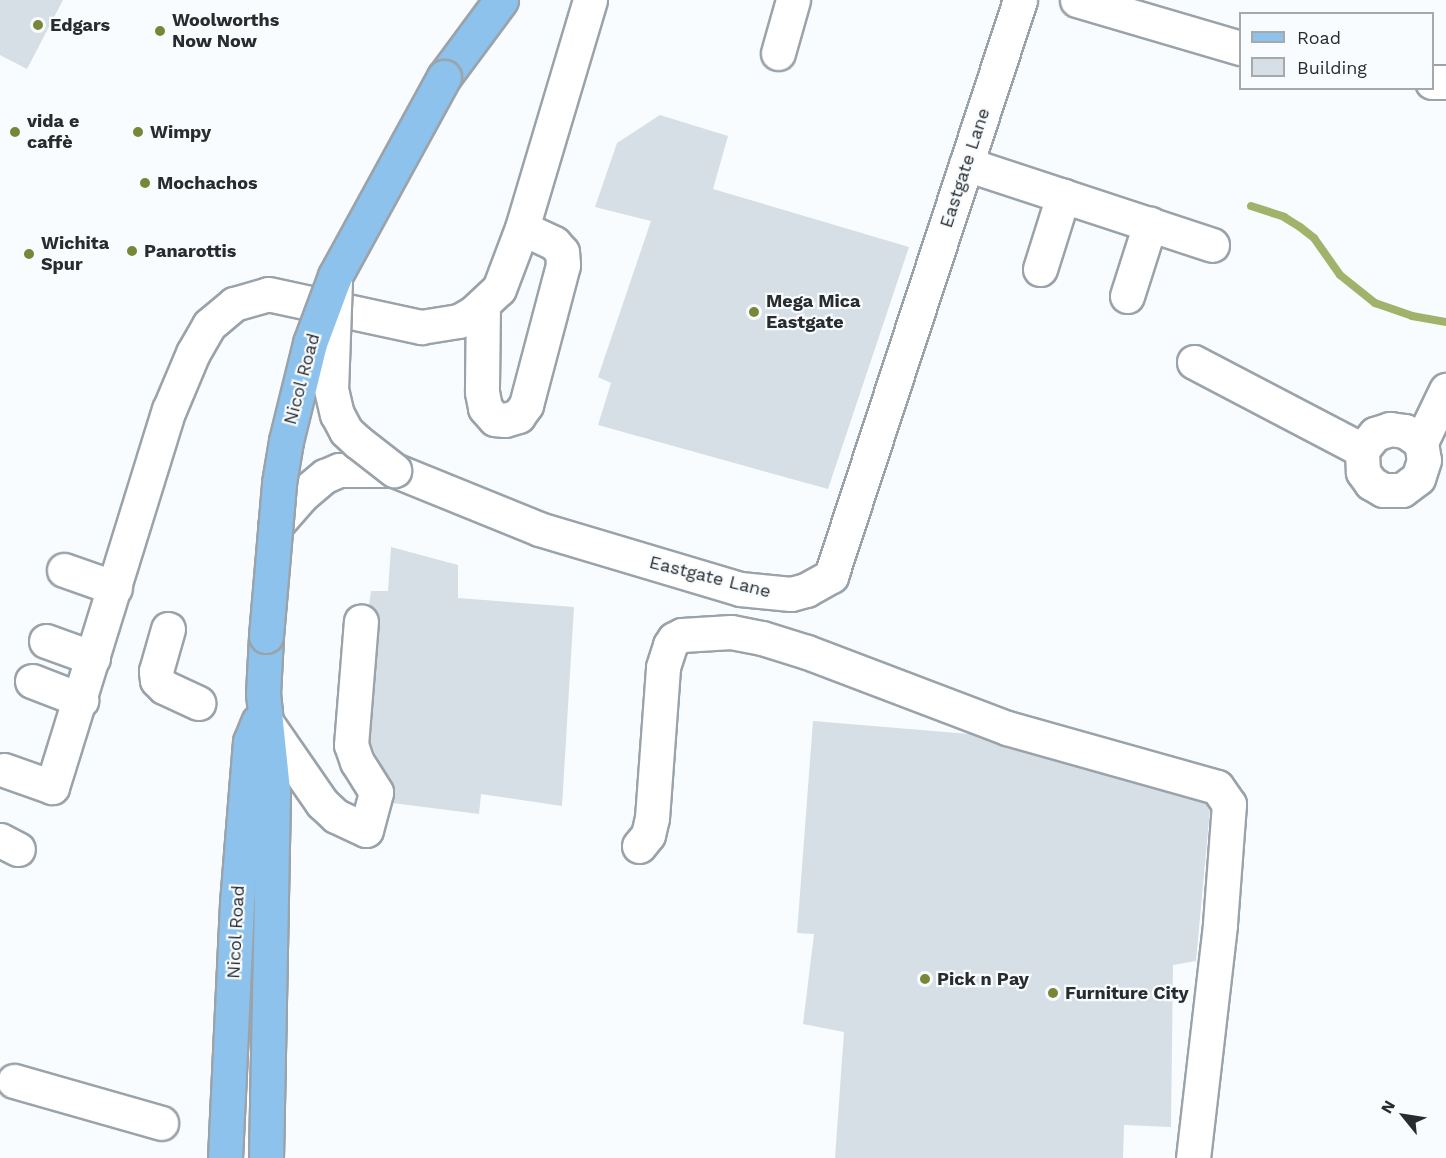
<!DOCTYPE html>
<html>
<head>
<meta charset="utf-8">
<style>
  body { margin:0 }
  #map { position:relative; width:1446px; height:1158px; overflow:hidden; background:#f8fcff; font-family:"Work Sans",sans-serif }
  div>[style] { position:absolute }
  .stream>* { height:8px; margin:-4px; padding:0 4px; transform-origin:4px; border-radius:4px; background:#a1b26a }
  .building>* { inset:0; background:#d6dee6 }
  .roads { filter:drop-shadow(2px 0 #9ba3aa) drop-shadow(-2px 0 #9ba3aa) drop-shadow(0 2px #9ba3aa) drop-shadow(0 -2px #9ba3aa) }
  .minor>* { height:33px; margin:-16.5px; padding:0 16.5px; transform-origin:16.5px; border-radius:16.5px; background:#fff }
  .major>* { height:33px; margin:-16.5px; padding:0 16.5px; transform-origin:16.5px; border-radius:16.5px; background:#8dc2ec }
  .bridges { filter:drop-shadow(2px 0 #9ba3aa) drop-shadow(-2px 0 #9ba3aa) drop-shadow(0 2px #9ba3aa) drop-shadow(0 -2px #9ba3aa) }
  .minor-bridge>* { height:33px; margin:-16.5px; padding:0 16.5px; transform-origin:16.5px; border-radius:16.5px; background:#fff }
  .major-bridge>* { height:33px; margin:-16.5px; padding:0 16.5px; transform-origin:16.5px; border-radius:16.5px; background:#8dc2ec }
  .dots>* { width:16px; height:16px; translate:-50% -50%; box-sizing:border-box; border:3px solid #f8fcff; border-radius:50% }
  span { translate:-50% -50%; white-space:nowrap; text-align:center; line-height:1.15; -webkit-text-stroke:4.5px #f8fcff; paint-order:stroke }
  .poi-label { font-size:18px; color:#292c2f; font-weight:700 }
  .left { translate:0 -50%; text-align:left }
  .street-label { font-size:18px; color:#292c2f }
  .legend { position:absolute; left:1239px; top:12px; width:195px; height:78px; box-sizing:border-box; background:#f8fcff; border:2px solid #a5a9ac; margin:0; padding:8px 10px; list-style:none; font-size:18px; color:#292c2f }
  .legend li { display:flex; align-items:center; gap:12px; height:30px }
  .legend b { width:30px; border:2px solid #a5a9ac }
  .north { position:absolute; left:1374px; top:1086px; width:60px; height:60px; -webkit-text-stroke:4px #f8fcff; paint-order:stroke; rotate:300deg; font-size:16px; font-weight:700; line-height:24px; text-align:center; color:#292c2f }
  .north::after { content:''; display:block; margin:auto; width:21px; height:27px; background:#292c2f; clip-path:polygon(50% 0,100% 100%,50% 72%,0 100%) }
</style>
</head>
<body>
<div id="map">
  <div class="stream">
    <div style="left:1251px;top:206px;width:35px;rotate:18deg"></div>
    <div style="left:1284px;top:217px;width:19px;rotate:32deg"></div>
    <div style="left:1300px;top:227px;width:18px;rotate:38deg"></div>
    <div style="left:1314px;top:238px;width:45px;rotate:54.9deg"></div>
    <div style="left:1340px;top:275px;width:45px;rotate:38.7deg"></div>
    <div style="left:1375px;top:303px;width:39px;rotate:19deg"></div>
    <div style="left:1412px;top:316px;width:35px;rotate:10deg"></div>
  </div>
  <div class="building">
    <div style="clip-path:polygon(0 0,63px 0,27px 69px,0 55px)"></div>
    <div style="clip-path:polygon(660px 115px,728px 136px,713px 189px,909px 247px,828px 489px,598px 425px,611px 383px,598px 377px,651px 221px,595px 207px,617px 143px)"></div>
    <div style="clip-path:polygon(391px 547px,458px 565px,458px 598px,574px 607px,562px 806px,481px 794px,479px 814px,392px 803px,394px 789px,370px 743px,380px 622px,378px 612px,369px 605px,371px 591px,388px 591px)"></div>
    <div style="clip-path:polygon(813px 721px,969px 734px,1002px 746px,1206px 803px,1210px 809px,1196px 961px,1173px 965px,1171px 1127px,1124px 1125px,1123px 1158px,835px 1158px,844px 1032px,803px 1024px,814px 934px,797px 933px)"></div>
  </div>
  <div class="roads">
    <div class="minor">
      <div style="left:1077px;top:0;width:170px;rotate:16.4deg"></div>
      <div style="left:778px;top:53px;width:55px;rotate:-74.2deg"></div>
      <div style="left:1432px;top:82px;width:14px"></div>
      <div style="left:966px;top:164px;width:259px;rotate:18.2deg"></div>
      <div style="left:1040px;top:269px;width:77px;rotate:-72.5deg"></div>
      <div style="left:1127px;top:296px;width:76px;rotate:-72.3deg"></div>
      <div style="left:483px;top:304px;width:88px;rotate:90.7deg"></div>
      <div style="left:482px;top:392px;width:16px;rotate:79deg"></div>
      <div style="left:485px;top:408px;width:15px;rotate:48deg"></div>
      <div style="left:495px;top:419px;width:10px;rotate:6deg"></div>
      <div style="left:505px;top:420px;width:14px;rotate:-17deg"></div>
      <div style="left:518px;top:416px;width:14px;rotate:-54deg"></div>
      <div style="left:526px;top:405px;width:145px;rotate:-75.2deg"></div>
      <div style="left:563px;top:265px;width:13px;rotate:-94deg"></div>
      <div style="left:562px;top:252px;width:12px;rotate:-132deg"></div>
      <div style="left:554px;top:243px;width:35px;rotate:-155deg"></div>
      <div style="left:1194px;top:362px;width:190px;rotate:27.6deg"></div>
      <div style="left:1390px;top:429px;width:15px;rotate:8deg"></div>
      <div style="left:1405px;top:431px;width:19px;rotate:35deg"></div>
      <div style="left:1421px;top:442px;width:18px;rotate:81deg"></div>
      <div style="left:1424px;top:460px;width:19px;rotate:108deg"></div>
      <div style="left:1418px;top:478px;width:20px;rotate:143deg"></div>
      <div style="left:1402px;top:490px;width:19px;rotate:180deg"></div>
      <div style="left:1383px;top:490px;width:14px;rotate:-150deg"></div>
      <div style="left:1371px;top:483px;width:14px;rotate:-126deg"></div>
      <div style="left:1363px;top:472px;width:22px;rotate:-93deg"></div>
      <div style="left:1362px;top:450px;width:21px;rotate:-51deg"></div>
      <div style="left:1375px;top:434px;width:16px;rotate:-18deg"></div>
      <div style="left:1421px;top:442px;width:58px;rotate:-64.3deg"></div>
      <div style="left:275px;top:526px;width:41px;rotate:-48.9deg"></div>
      <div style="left:302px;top:495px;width:30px;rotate:-40deg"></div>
      <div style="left:325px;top:476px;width:15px;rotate:-23deg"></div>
      <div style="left:339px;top:470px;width:55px"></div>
      <div style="left:394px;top:470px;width:157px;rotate:22.1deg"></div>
      <div style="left:539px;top:529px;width:210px;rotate:16.6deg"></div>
      <div style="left:740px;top:589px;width:51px;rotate:5.6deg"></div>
      <div style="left:791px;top:594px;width:16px;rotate:-15deg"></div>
      <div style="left:806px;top:590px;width:29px;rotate:-29deg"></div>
      <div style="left:831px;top:576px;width:606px;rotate:-71.83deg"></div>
      <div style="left:64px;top:570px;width:54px;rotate:19.4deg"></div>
      <div style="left:168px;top:629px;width:44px;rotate:105.9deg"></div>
      <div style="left:156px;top:671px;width:9px;rotate:84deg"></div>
      <div style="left:157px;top:680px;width:10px;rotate:45deg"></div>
      <div style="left:164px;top:687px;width:38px;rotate:25deg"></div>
      <div style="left:46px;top:641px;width:50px;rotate:19.9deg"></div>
      <div style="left:32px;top:681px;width:53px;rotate:21.2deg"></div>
      <div style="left:268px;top:725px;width:95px;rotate:55.3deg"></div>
      <div style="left:322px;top:803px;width:19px;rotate:43deg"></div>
      <div style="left:336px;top:816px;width:33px;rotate:25deg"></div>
      <div style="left:366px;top:830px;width:39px;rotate:-75deg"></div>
      <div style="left:376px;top:792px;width:36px;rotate:-122deg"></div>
      <div style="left:357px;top:762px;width:18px;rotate:-109deg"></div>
      <div style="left:351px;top:745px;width:124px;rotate:-85.4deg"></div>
      <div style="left:4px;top:770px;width:51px;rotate:19.5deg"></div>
      <div style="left:52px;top:787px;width:395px;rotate:-72.8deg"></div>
      <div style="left:169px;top:410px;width:62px;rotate:-67.2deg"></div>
      <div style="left:193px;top:353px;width:32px;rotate:-60deg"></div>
      <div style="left:209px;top:325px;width:33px;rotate:-40deg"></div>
      <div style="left:234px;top:304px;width:35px;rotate:-16deg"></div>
      <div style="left:268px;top:294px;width:157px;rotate:12.2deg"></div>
      <div style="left:421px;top:327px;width:38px;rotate:-9deg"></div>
      <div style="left:459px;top:321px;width:16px;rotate:-30deg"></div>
      <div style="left:473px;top:313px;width:35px;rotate:-43deg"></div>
      <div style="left:499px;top:289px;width:65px;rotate:-69.3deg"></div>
      <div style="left:522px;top:228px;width:238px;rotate:-73.4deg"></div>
      <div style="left:0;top:840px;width:20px;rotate:27deg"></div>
      <div style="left:639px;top:846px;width:14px;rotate:-51deg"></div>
      <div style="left:648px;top:835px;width:17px;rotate:-77deg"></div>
      <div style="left:652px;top:818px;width:151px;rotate:-85.8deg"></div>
      <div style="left:663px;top:667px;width:23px;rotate:-72deg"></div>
      <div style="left:670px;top:645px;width:7px;rotate:-56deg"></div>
      <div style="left:674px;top:639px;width:9px;rotate:-27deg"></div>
      <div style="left:682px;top:635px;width:49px;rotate:-3.5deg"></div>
      <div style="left:731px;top:632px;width:32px;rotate:11deg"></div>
      <div style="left:762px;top:638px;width:47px;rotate:17.3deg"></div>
      <div style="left:807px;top:652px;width:214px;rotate:20.8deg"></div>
      <div style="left:1007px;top:728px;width:218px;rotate:15.7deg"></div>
      <div style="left:1217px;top:787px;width:21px;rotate:55deg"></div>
      <div style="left:1229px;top:804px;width:121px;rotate:94.3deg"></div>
      <div style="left:1220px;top:925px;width:235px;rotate:96.6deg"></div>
      <div style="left:14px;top:1081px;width:153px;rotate:15.9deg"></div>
    </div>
    <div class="major">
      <div style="left:444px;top:77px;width:96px;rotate:-53.5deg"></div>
      <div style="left:225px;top:1158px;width:255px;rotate:-87.3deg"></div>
      <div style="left:237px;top:903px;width:162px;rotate:-85.4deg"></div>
      <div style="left:250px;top:742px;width:22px;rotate:-68deg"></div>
      <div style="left:266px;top:1158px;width:368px;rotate:-88.9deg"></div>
      <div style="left:273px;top:790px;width:97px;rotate:-95.9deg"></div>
      <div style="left:263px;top:694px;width:58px;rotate:-87deg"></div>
    </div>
  </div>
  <div class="bridges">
    <div class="minor-bridge">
      <div style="left:335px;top:281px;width:108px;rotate:92.1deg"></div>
      <div style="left:331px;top:389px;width:26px;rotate:77deg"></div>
      <div style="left:337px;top:414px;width:19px;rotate:62deg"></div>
      <div style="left:346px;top:431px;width:16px;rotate:43deg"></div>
      <div style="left:358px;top:442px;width:46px;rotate:37.9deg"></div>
    </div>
    <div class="major-bridge">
      <div style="left:266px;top:636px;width:154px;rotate:-85.1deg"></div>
      <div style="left:279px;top:483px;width:43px;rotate:-80.5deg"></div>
      <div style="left:286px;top:441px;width:101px;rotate:-76.2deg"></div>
      <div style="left:310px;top:343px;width:72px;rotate:-69.5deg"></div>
      <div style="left:335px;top:276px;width:227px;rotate:-61.3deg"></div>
    </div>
  </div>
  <div class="dots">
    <div style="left:38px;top:25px;background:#778737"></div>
    <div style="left:160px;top:31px;background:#778737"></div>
    <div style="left:15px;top:132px;background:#778737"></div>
    <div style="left:138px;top:132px;background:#778737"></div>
    <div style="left:145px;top:183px;background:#778737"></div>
    <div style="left:132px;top:251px;background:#778737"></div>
    <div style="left:29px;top:254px;background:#778737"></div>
    <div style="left:754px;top:312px;background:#778737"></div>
    <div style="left:925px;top:979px;background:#778737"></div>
    <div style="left:1053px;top:993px;background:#778737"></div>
  </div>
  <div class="poi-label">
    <span class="left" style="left:172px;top:31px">Woolworths<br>Now Now</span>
    <span class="left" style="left:50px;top:25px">Edgars</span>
    <span class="left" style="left:27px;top:132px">vida e<br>caffè</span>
    <span class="left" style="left:150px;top:132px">Wimpy</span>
    <span class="left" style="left:157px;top:183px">Mochachos</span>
    <span class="left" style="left:41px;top:254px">Wichita<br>Spur</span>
    <span class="left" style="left:144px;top:251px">Panarottis</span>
    <span class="left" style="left:766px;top:312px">Mega Mica<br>Eastgate</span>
    <span class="left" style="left:937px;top:979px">Pick n Pay</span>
    <span class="left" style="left:1065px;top:993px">Furniture City</span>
  </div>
  <div class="street-label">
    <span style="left:965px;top:168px;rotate:-72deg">Eastgate Lane</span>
    <span style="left:302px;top:379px;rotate:-75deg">Nicol Road</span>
    <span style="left:710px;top:577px;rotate:14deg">Eastgate Lane</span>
    <span style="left:236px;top:932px;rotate:-87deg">Nicol Road</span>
  </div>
  <ul class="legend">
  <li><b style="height:8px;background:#8dc2ec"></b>Road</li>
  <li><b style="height:16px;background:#d6dee6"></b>Building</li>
  </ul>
  <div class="north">N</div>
</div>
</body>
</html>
